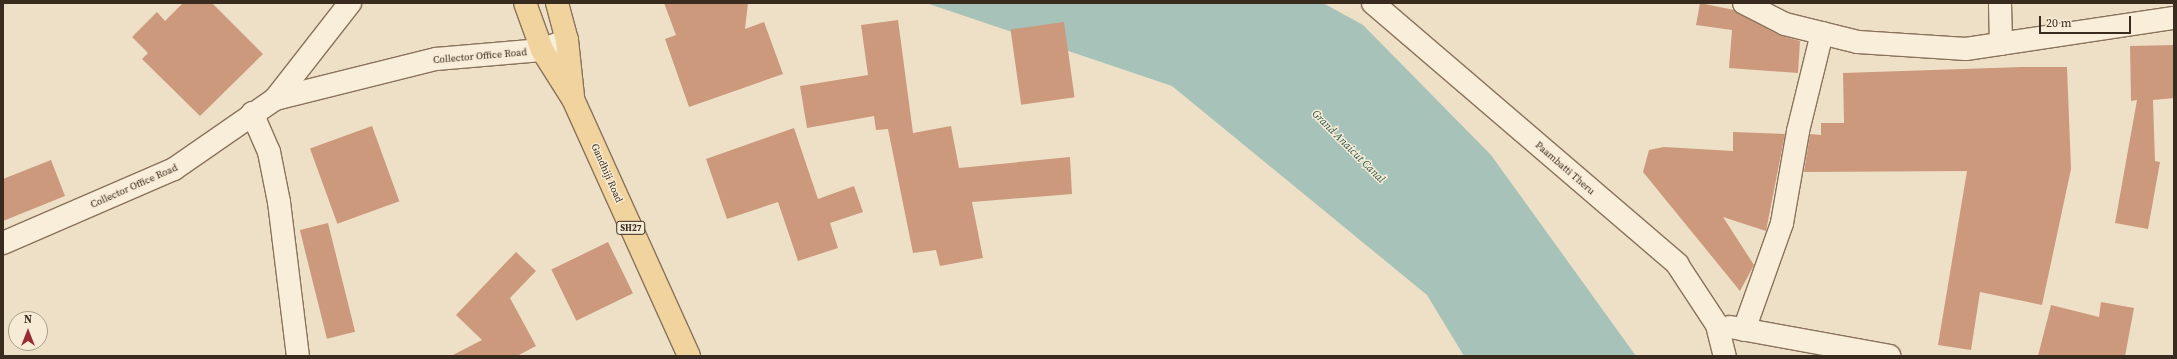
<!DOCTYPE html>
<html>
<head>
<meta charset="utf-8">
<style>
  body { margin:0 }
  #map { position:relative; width:2177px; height:359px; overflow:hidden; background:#eee0c6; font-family:"Source Serif 4",serif }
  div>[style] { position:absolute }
  .water>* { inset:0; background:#a7c2b9 }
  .building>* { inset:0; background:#cc997c; transform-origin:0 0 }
  .roads { filter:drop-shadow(1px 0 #89725c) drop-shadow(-1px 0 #89725c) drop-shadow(0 1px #89725c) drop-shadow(0 -1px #89725c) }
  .street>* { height:22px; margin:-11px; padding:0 11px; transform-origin:11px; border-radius:11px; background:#f9eed9 }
  .secondary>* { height:22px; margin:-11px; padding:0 11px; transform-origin:11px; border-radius:11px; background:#f9eed9 }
  .primary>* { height:22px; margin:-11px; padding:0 11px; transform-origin:11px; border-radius:11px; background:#f1d39e }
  span { translate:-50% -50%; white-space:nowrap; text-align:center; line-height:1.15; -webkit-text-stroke:3px #f6ebd5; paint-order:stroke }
  .shield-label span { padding:1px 3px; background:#f6ebd5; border:1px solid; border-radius:3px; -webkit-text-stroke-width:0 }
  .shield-label { font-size:9px; color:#3a2b1f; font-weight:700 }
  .street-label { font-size:10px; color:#3a2b1f }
  .water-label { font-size:11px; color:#2f5954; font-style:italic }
  .frame { position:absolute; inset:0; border:4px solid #3a2b1f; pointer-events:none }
  .north { position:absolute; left:8px; top:311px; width:40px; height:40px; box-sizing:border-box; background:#f6ebd5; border:1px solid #ab9e8c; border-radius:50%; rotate:0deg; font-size:11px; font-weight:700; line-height:16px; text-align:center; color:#3a2b1f }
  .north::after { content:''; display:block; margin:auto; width:14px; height:18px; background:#982c32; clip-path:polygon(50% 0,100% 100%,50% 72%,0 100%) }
  .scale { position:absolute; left:2039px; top:16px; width:92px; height:18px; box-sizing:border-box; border:2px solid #3a2b1f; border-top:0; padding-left:5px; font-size:12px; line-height:14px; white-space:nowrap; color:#3a2b1f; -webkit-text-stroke:3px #f6ebd5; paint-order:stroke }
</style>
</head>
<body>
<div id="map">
  <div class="water">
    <div style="clip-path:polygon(926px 3px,1323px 3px,1363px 25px,1491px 155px,1636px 356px,1464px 356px,1427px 295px,1172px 86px)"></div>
  </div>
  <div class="building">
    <div style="clip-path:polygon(183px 3px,212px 3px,263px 54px,200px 116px,142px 59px,148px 53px,132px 37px,157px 12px,165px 21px)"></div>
    <div style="clip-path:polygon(664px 3px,748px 3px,745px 29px,764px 22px,783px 74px,689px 107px,665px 39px,676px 35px)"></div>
    <div style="clip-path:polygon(1700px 3px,1734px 10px,1779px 35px,1800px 41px,1798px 73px,1729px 68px,1732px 30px,1696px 25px)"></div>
    <div style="clip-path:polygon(898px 20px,913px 133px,951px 126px,959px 168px,1070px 157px,1072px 194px,972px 202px,983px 258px,940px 266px,936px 250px,913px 253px,888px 129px,876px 130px,874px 116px,807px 128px,800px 86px,868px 75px,861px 25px)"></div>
    <div style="left:1064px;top:22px;width:76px;height:54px;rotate:82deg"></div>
    <div style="clip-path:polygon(2174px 45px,2174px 98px,2153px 100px,2155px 161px,2160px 162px,2148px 229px,2115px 223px,2137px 100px,2131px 101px,2130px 46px)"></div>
    <div style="clip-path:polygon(2022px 67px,2067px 67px,2071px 169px,2042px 305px,1980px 292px,1971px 350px,1938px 345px,1967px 171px,1804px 172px,1810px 134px,1821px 135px,1821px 123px,1844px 123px,1843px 73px)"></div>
    <div style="left:372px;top:126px;width:80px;height:66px;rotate:70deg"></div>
    <div style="clip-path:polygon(794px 128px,818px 199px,854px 186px,863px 212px,830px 223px,838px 248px,798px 261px,778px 202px,727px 219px,706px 159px)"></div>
    <div style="clip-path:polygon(1733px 132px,1785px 134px,1766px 231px,1723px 217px,1754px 265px,1740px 291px,1643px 172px,1649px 150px,1664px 147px,1733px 151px)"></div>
    <div style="clip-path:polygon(51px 160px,65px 196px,3px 221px,3px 179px)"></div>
    <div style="left:328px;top:223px;width:112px;height:29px;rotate:76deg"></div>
    <div style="left:608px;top:242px;width:57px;height:63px;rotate:64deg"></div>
    <div style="clip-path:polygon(516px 252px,536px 271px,510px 298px,536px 346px,517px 356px,451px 356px,482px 340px,456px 315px)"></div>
    <div style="clip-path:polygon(2101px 302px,2134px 308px,2125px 356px,2038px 356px,2051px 305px,2099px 317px)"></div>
  </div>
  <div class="roads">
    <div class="street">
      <div style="left:1744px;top:3px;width:46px;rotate:27.1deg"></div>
      <div style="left:1785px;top:24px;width:75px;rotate:13.9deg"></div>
      <div style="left:1858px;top:42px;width:108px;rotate:3.7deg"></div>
      <div style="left:1966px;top:49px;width:210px;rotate:-8.5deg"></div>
      <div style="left:2000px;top:3px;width:41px;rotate:88.6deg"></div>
      <div style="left:252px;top:113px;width:43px;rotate:66.4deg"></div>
      <div style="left:269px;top:152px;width:51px;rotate:78.7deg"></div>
      <div style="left:279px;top:202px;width:155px;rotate:83deg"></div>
      <div style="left:1730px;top:327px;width:162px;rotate:10.3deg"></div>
      <div style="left:1744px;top:330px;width:114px;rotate:-70.4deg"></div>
      <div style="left:1782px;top:223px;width:93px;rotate:-80.1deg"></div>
      <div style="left:1798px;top:131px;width:101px;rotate:-76.2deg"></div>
    </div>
    <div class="secondary">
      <div style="left:1373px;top:3px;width:401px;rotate:40.6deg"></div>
      <div style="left:1677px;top:264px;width:73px;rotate:56.7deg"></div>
      <div style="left:1717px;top:325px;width:32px;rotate:76deg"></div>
      <div style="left:275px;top:99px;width:122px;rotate:-52deg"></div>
      <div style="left:3px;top:243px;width:186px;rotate:-23.4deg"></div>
      <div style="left:174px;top:169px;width:123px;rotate:-34.7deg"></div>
      <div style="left:275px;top:99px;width:166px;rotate:-14deg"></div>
      <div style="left:436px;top:59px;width:106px;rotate:-4.9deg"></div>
      <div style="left:542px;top:50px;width:27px;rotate:-22deg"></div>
    </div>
    <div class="primary">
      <div style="left:525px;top:3px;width:50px;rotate:70.1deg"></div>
      <div style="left:542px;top:50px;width:58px;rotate:57.7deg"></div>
      <div style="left:573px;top:99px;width:282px;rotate:65.7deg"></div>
      <div style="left:557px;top:3px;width:38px;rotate:75deg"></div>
      <div style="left:567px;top:40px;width:56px;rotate:83.9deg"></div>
    </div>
  </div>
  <div class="shield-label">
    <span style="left:631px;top:228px">SH27</span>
  </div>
  <div class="street-label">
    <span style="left:480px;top:56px;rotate:-5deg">Collector Office Road</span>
    <span style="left:1565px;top:168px;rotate:41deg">Paambatti Theru</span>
    <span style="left:607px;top:173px;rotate:66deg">Gandhiji Road</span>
    <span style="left:134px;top:186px;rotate:-24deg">Collector Office Road</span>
  </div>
  <div class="water-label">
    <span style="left:1348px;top:147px;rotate:45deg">Grand Anaicut Canal</span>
  </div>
  <div class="frame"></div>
  <div class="north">N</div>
  <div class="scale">20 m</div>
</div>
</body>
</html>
